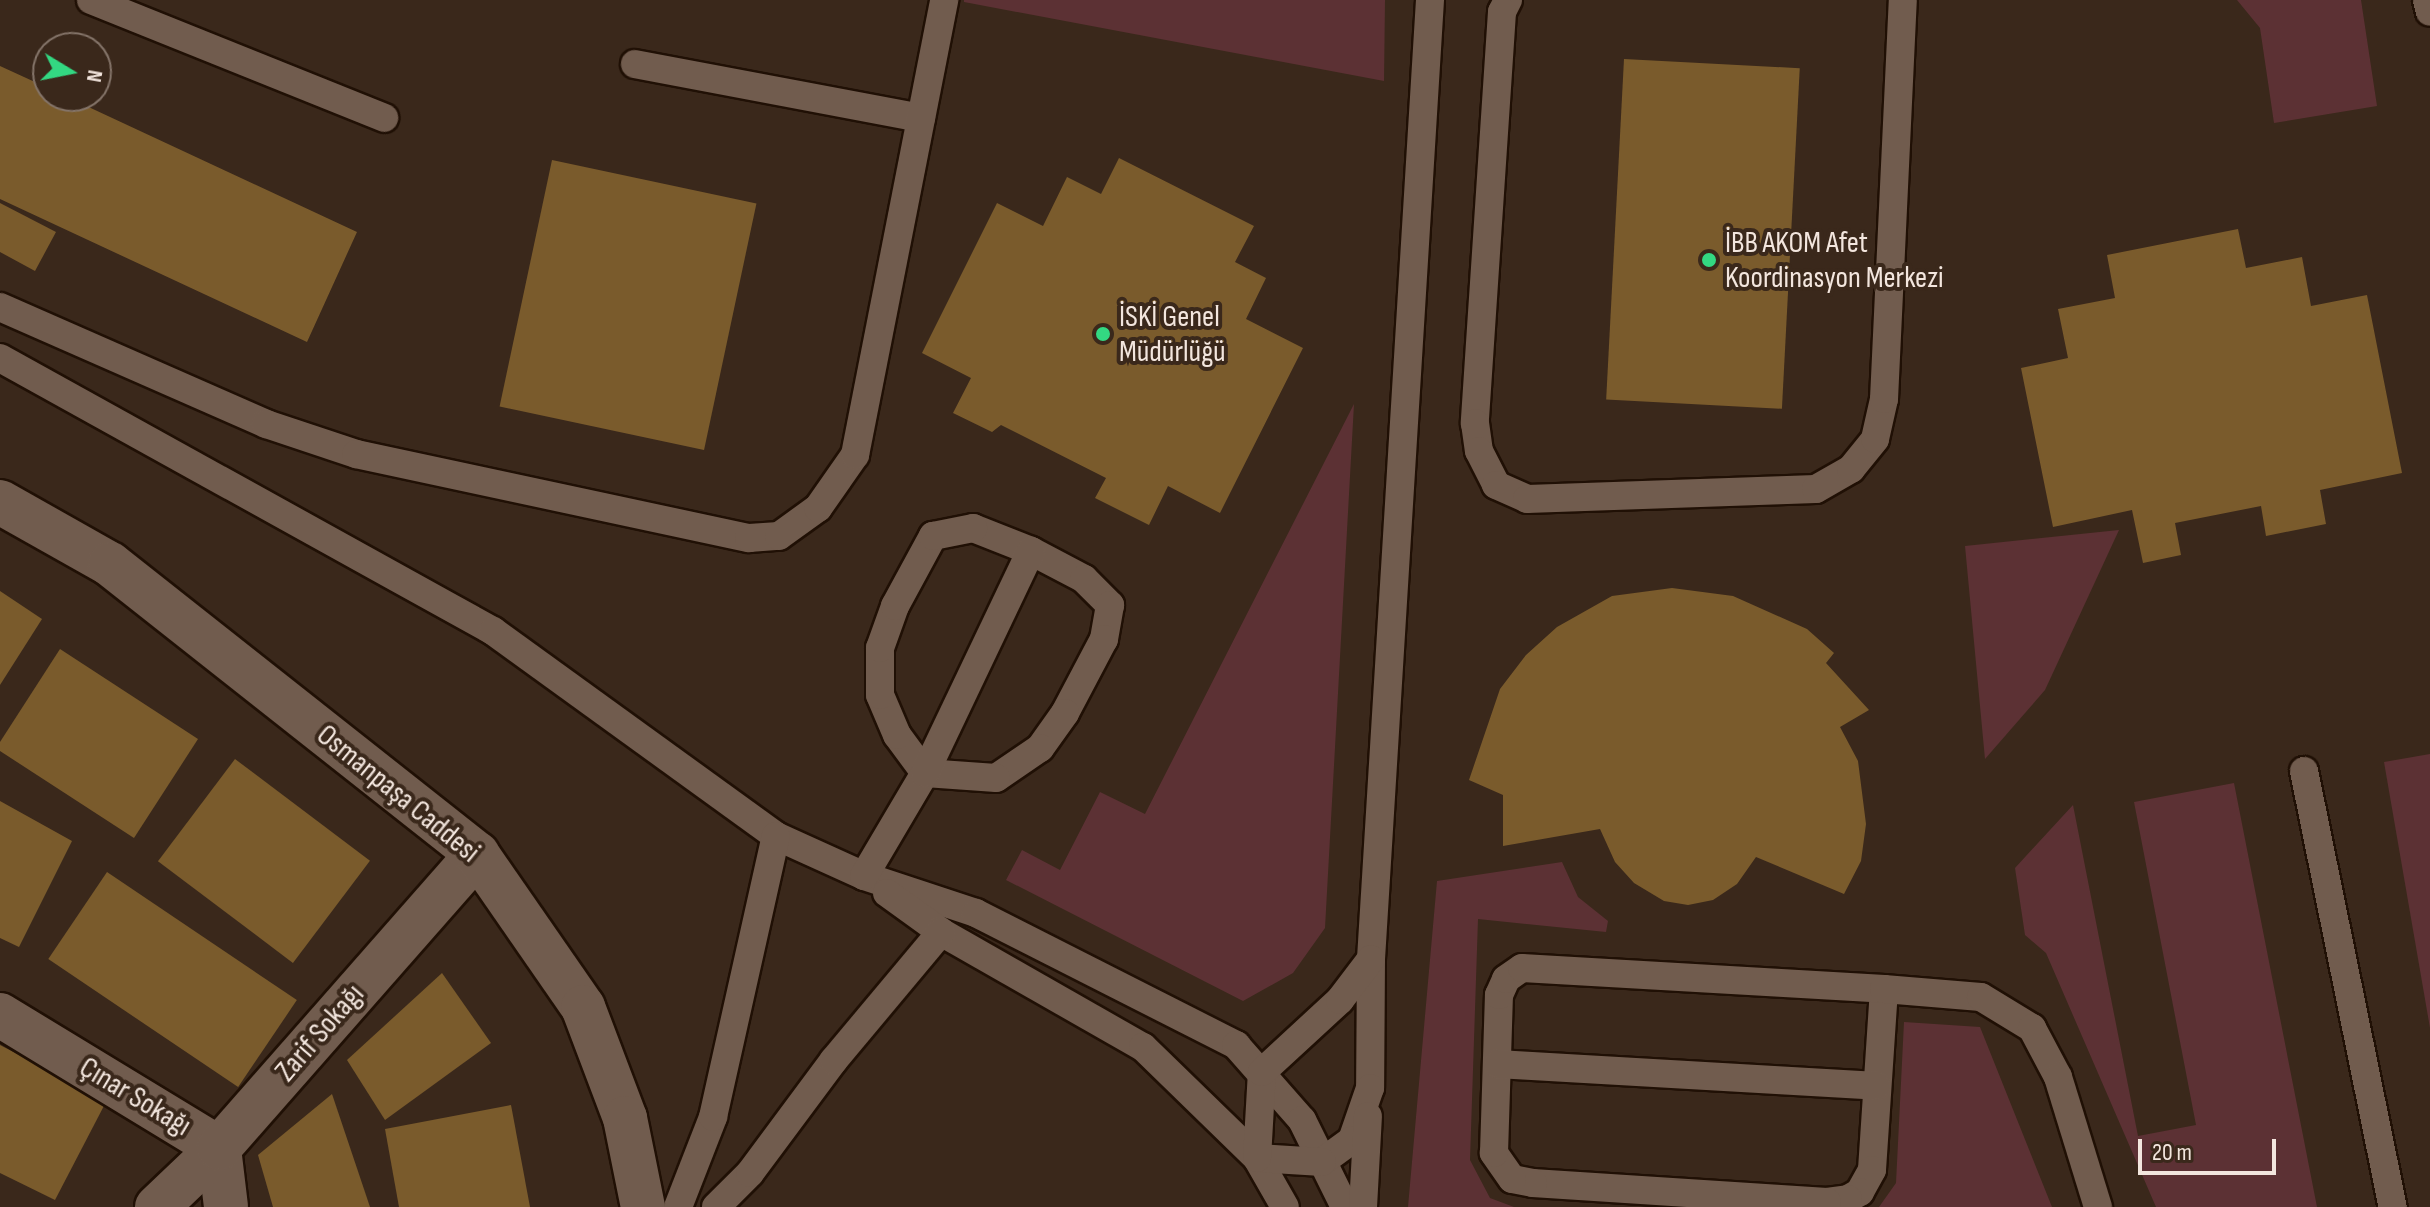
<!DOCTYPE html>
<html>
<head>
<meta charset="utf-8">
<style>
  body { margin:0 }
  #map { position:relative; width:2430px; height:1207px; overflow:hidden; background:#3a281b; font-family:"Sofia Sans Condensed",sans-serif }
  div>[style] { position:absolute }
  .green>* { inset:0; background:#5c3134 }
  .building>* { inset:0; background:#7a5b2c; transform-origin:0 0 }
  .roads { filter:drop-shadow(2px 0 #201005) drop-shadow(-2px 0 #201005) drop-shadow(0 2px #201005) drop-shadow(0 -2px #201005) }
  .lane>* { height:28px; margin:-14px; padding:0 14px; transform-origin:14px; border-radius:14px; background:#715c4e }
  .street>* { height:44px; margin:-22px; padding:0 22px; transform-origin:22px; border-radius:22px; background:#715c4e }
  .secondary>* { height:44px; margin:-22px; padding:0 22px; transform-origin:22px; border-radius:22px; background:#715c4e }
  .dots>* { width:22px; height:22px; translate:-50% -50%; box-sizing:border-box; border:4px solid #3a281b; border-radius:50% }
  span { translate:-50% -50%; white-space:nowrap; text-align:center; line-height:1.15; -webkit-text-stroke:8px #3a281b; paint-order:stroke }
  .poi-label { font-size:30px; color:#f3e6de }
  .left { translate:0 -50%; text-align:left }
  .street-label { font-size:30px; color:#f3e6de }
  .north { position:absolute; left:32px; top:32px; width:80px; height:80px; box-sizing:border-box; background:#3a281b; border:2px solid #847469; border-radius:50%; rotate:100deg; font-size:22px; font-weight:700; line-height:32px; text-align:center; color:#f3e6de }
  .north::after { content:''; display:block; margin:auto; width:28px; height:36px; background:#33d882; clip-path:polygon(50% 0,100% 100%,50% 72%,0 100%) }
  .scale { position:absolute; left:2138px; top:1139px; width:138px; height:36px; box-sizing:border-box; border:4px solid #f3e6de; border-top:0; padding-left:10px; font-size:24px; line-height:28px; white-space:nowrap; color:#f3e6de; -webkit-text-stroke:6px #3a281b; paint-order:stroke }
</style>
</head>
<body>
<div id="map">
  <div class="green">
    <div style="clip-path:polygon(1385px 0,1384px 81px,964px 2px,964px 0)"></div>
    <div style="clip-path:polygon(2237px 0,2361px 0,2377px 106px,2274px 123px,2260px 28px)"></div>
    <div style="clip-path:polygon(1354px 404px,1325px 928px,1293px 973px,1243px 1001px,1006px 880px,1022px 850px,1060px 870px,1100px 792px,1145px 814px)"></div>
    <div style="clip-path:polygon(2119px 530px,2045px 690px,1985px 759px,1965px 546px)"></div>
    <div style="clip-path:polygon(2430px 754px,2430px 1028px,2384px 762px)"></div>
    <div style="clip-path:polygon(2234px 783px,2317px 1207px,2156px 1207px,2046px 953px,2025px 935px,2015px 868px,2073px 805px,2138px 1136px,2196px 1125px,2134px 802px)"></div>
    <div style="clip-path:polygon(1562px 862px,1578px 897px,1608px 921px,1606px 932px,1478px 919px,1470px 1160px,1490px 1198px,1514px 1207px,1408px 1207px,1437px 881px)"></div>
    <div style="clip-path:polygon(1904px 1022px,1980px 1027px,2052px 1207px,1879px 1207px,1896px 1183px)"></div>
  </div>
  <div class="building">
    <div style="left:1624px;top:59px;width:176px;height:341px;rotate:3deg"></div>
    <div style="clip-path:polygon(0 66px,48px 88px,48px 96px,65px 96px,357px 232px,307px 342px,0 199px)"></div>
    <div style="clip-path:polygon(1119px 158px,1254px 226px,1235px 262px,1266px 278px,1246px 319px,1303px 348px,1220px 513px,1168px 486px,1149px 525px,1095px 498px,1106px 478px,1001px 425px,992px 432px,953px 413px,971px 378px,922px 353px,997px 203px,1043px 226px,1067px 177px,1101px 194px)"></div>
    <div style="left:552px;top:160px;width:209px;height:252px;rotate:12deg"></div>
    <div style="clip-path:polygon(0 203px,56px 232px,35px 271px,0 252px)"></div>
    <div style="clip-path:polygon(2238px 229px,2246px 268px,2302px 257px,2311px 306px,2367px 295px,2402px 473px,2320px 490px,2326px 524px,2266px 536px,2261px 506px,2175px 523px,2181px 555px,2143px 563px,2132px 510px,2053px 527px,2021px 368px,2068px 358px,2058px 309px,2115px 298px,2107px 255px)"></div>
    <div style="clip-path:polygon(1672px 588px,1733px 596px,1807px 629px,1834px 653px,1826px 663px,1869px 710px,1840px 727px,1858px 761px,1866px 824px,1861px 861px,1844px 894px,1756px 857px,1737px 884px,1713px 900px,1688px 905px,1664px 901px,1634px 883px,1615px 862px,1600px 829px,1503px 846px,1503px 795px,1469px 780px,1500px 689px,1526px 655px,1557px 627px,1612px 596px)"></div>
    <div style="clip-path:polygon(0 591px,42px 619px,0 685px)"></div>
    <div style="clip-path:polygon(60px 649px,198px 739px,134px 838px,0 751px,0 742px)"></div>
    <div style="left:235px;top:759px;width:169px;height:128px;rotate:37deg"></div>
    <div style="clip-path:polygon(0 801px,72px 841px,19px 947px,0 938px)"></div>
    <div style="left:107px;top:872px;width:229px;height:105px;rotate:34deg"></div>
    <div style="clip-path:polygon(442px 973px,491px 1043px,385px 1120px,347px 1060px)"></div>
    <div style="clip-path:polygon(0 1045px,107px 1100px,55px 1200px,0 1173px)"></div>
    <div style="clip-path:polygon(332px 1094px,370px 1207px,273px 1207px,258px 1155px)"></div>
    <div style="clip-path:polygon(511px 1105px,530px 1207px,399px 1207px,385px 1129px)"></div>
  </div>
  <div class="roads">
    <div class="lane">
      <div style="left:91px;top:0;width:316px;rotate:21.9deg"></div>
      <div style="left:1508px;top:0;width:13px;rotate:117deg"></div>
      <div style="left:1502px;top:12px;width:412px;rotate:93.8deg"></div>
      <div style="left:1475px;top:423px;width:28px;rotate:82deg"></div>
      <div style="left:1479px;top:451px;width:38px;rotate:63deg"></div>
      <div style="left:1496px;top:485px;width:34px;rotate:24deg"></div>
      <div style="left:1527px;top:499px;width:289px;rotate:-2deg"></div>
      <div style="left:1816px;top:489px;width:40px;rotate:-29.7deg"></div>
      <div style="left:1851px;top:469px;width:38px;rotate:-51deg"></div>
      <div style="left:1875px;top:439px;width:41px;rotate:-77.3deg"></div>
      <div style="left:1884px;top:399px;width:399px;rotate:-87.3deg"></div>
      <div style="left:2427px;top:0;width:12px;rotate:76deg"></div>
      <div style="left:635px;top:64px;width:291px;rotate:10.7deg"></div>
      <div style="left:0;top:307px;width:291px;rotate:23.7deg"></div>
      <div style="left:266px;top:424px;width:95px;rotate:18.4deg"></div>
      <div style="left:356px;top:454px;width:402px;rotate:12.1deg"></div>
      <div style="left:749px;top:538px;width:30px;rotate:-4deg"></div>
      <div style="left:779px;top:536px;width:48px;rotate:-35.7deg"></div>
      <div style="left:818px;top:508px;width:65px;rotate:-55.1deg"></div>
      <div style="left:855px;top:455px;width:464px;rotate:-78.9deg"></div>
      <div style="left:0;top:358px;width:564px;rotate:28.98deg"></div>
      <div style="left:493px;top:631px;width:349px;rotate:35.9deg"></div>
      <div style="left:776px;top:836px;width:97px;rotate:24.4deg"></div>
      <div style="left:864px;top:876px;width:118px;rotate:18.3deg"></div>
      <div style="left:976px;top:913px;width:292px;rotate:26.9deg"></div>
      <div style="left:1236px;top:1045px;width:100px;rotate:48.7deg"></div>
      <div style="left:1302px;top:1120px;width:97px;rotate:63.7deg"></div>
      <div style="left:973px;top:528px;width:62px;rotate:21.6deg"></div>
      <div style="left:1031px;top:551px;width:60px;rotate:27.8deg"></div>
      <div style="left:1084px;top:579px;width:37px;rotate:45deg"></div>
      <div style="left:1110px;top:605px;width:35px;rotate:100deg"></div>
      <div style="left:1104px;top:639px;width:84px;rotate:117.8deg"></div>
      <div style="left:1065px;top:713px;width:43px;rotate:125.5deg"></div>
      <div style="left:1040px;top:748px;width:53px;rotate:145.7deg"></div>
      <div style="left:996px;top:778px;width:71px;rotate:-176deg"></div>
      <div style="left:925px;top:773px;width:47px;rotate:-126.4deg"></div>
      <div style="left:897px;top:735px;width:43px;rotate:-113deg"></div>
      <div style="left:880px;top:695px;width:47px;rotate:-90deg"></div>
      <div style="left:880px;top:648px;width:45px;rotate:-70.3deg"></div>
      <div style="left:895px;top:606px;width:80px;rotate:-61.5deg"></div>
      <div style="left:933px;top:536px;width:41px;rotate:-11.3deg"></div>
      <div style="left:2304px;top:771px;width:445px;rotate:78.5deg"></div>
      <div style="left:864px;top:876px;width:120px;rotate:-59.4deg"></div>
      <div style="left:925px;top:773px;width:246px;rotate:-64.5deg"></div>
      <div style="left:887px;top:893px;width:67px;rotate:35.8deg"></div>
      <div style="left:941px;top:932px;width:232px;rotate:29.7deg"></div>
      <div style="left:1143px;top:1047px;width:159px;rotate:44.2deg"></div>
      <div style="left:1257px;top:1158px;width:56px;rotate:60.3deg"></div>
      <div style="left:1371px;top:959px;width:961px;rotate:-86.48deg"></div>
      <div style="left:1371px;top:959px;width:129px;rotate:90.4deg"></div>
      <div style="left:1370px;top:1088px;width:55px;rotate:109.1deg"></div>
      <div style="left:1352px;top:1140px;width:37px;rotate:144deg"></div>
      <div style="left:1322px;top:1162px;width:65px;rotate:-176.5deg"></div>
      <div style="left:1257px;top:1158px;width:86px;rotate:-86.7deg"></div>
      <div style="left:1262px;top:1072px;width:106px;rotate:-42.7deg"></div>
      <div style="left:1340px;top:1000px;width:51px;rotate:-52.9deg"></div>
      <div style="left:1884px;top:989px;width:181px;rotate:93.8deg"></div>
      <div style="left:1872px;top:1170px;width:25px;rotate:119deg"></div>
      <div style="left:1860px;top:1192px;width:14px;rotate:150deg"></div>
      <div style="left:1848px;top:1199px;width:21px;rotate:172deg"></div>
      <div style="left:1827px;top:1202px;width:295px;rotate:-176.3deg"></div>
      <div style="left:1533px;top:1183px;width:21px;rotate:-169deg"></div>
      <div style="left:1512px;top:1179px;width:32px;rotate:-125deg"></div>
      <div style="left:1494px;top:1153px;width:158px;rotate:-88.2deg"></div>
      <div style="left:1499px;top:995px;width:17px;rotate:-66deg"></div>
      <div style="left:1506px;top:979px;width:19px;rotate:-35deg"></div>
      <div style="left:1522px;top:968px;width:363px;rotate:3.3deg"></div>
      <div style="left:1884px;top:989px;width:97px;rotate:4.7deg"></div>
      <div style="left:1981px;top:997px;width:60px;rotate:31.3deg"></div>
      <div style="left:2032px;top:1028px;width:55px;rotate:62deg"></div>
      <div style="left:2058px;top:1077px;width:136px;rotate:72.9deg"></div>
      <div style="left:1498px;top:1064px;width:379px;rotate:3.3deg"></div>
      <div style="left:678px;top:1207px;width:97px;rotate:-68.7deg"></div>
      <div style="left:713px;top:1117px;width:288px;rotate:-77.4deg"></div>
      <div style="left:716px;top:1207px;width:48px;rotate:-45deg"></div>
      <div style="left:750px;top:1173px;width:141px;rotate:-53.4deg"></div>
      <div style="left:834px;top:1060px;width:167px;rotate:-50.1deg"></div>
      <div style="left:1363px;top:1207px;width:91px;rotate:-86.9deg"></div>
    </div>
    <div class="street">
      <div style="left:0;top:1015px;width:256px;rotate:31.3deg"></div>
      <div style="left:219px;top:1148px;width:59px;rotate:83.2deg"></div>
      <div style="left:157px;top:1207px;width:86px;rotate:-43.6deg"></div>
      <div style="left:219px;top:1148px;width:391px;rotate:-48.7deg"></div>
    </div>
    <div class="secondary">
      <div style="left:0;top:502px;width:126px;rotate:29.4deg"></div>
      <div style="left:110px;top:564px;width:468px;rotate:38.3deg"></div>
      <div style="left:477px;top:854px;width:186px;rotate:55.3deg"></div>
      <div style="left:583px;top:1007px;width:119px;rotate:69.3deg"></div>
      <div style="left:625px;top:1118px;width:91px;rotate:78.6deg"></div>
    </div>
  </div>
  <div class="dots">
    <div style="left:1709px;top:260px;background:#33d882"></div>
    <div style="left:1103px;top:334px;background:#33d882"></div>
  </div>
  <div class="poi-label">
    <span class="left" style="left:1725px;top:260px">İBB AKOM Afet<br>Koordinasyon Merkezi</span>
    <span class="left" style="left:1119px;top:334px">İSKİ Genel<br>Müdürlüğü</span>
  </div>
  <div class="street-label">
    <span style="left:398px;top:794px;rotate:39deg">Osmanpaşa Caddesi</span>
    <span style="left:320px;top:1033px;rotate:-49deg">Zarif Sokağı</span>
    <span style="left:135px;top:1097px;rotate:31deg">Çınar Sokağı</span>
  </div>
  <div class="north">N</div>
  <div class="scale">20 m</div>
</div>
</body>
</html>
